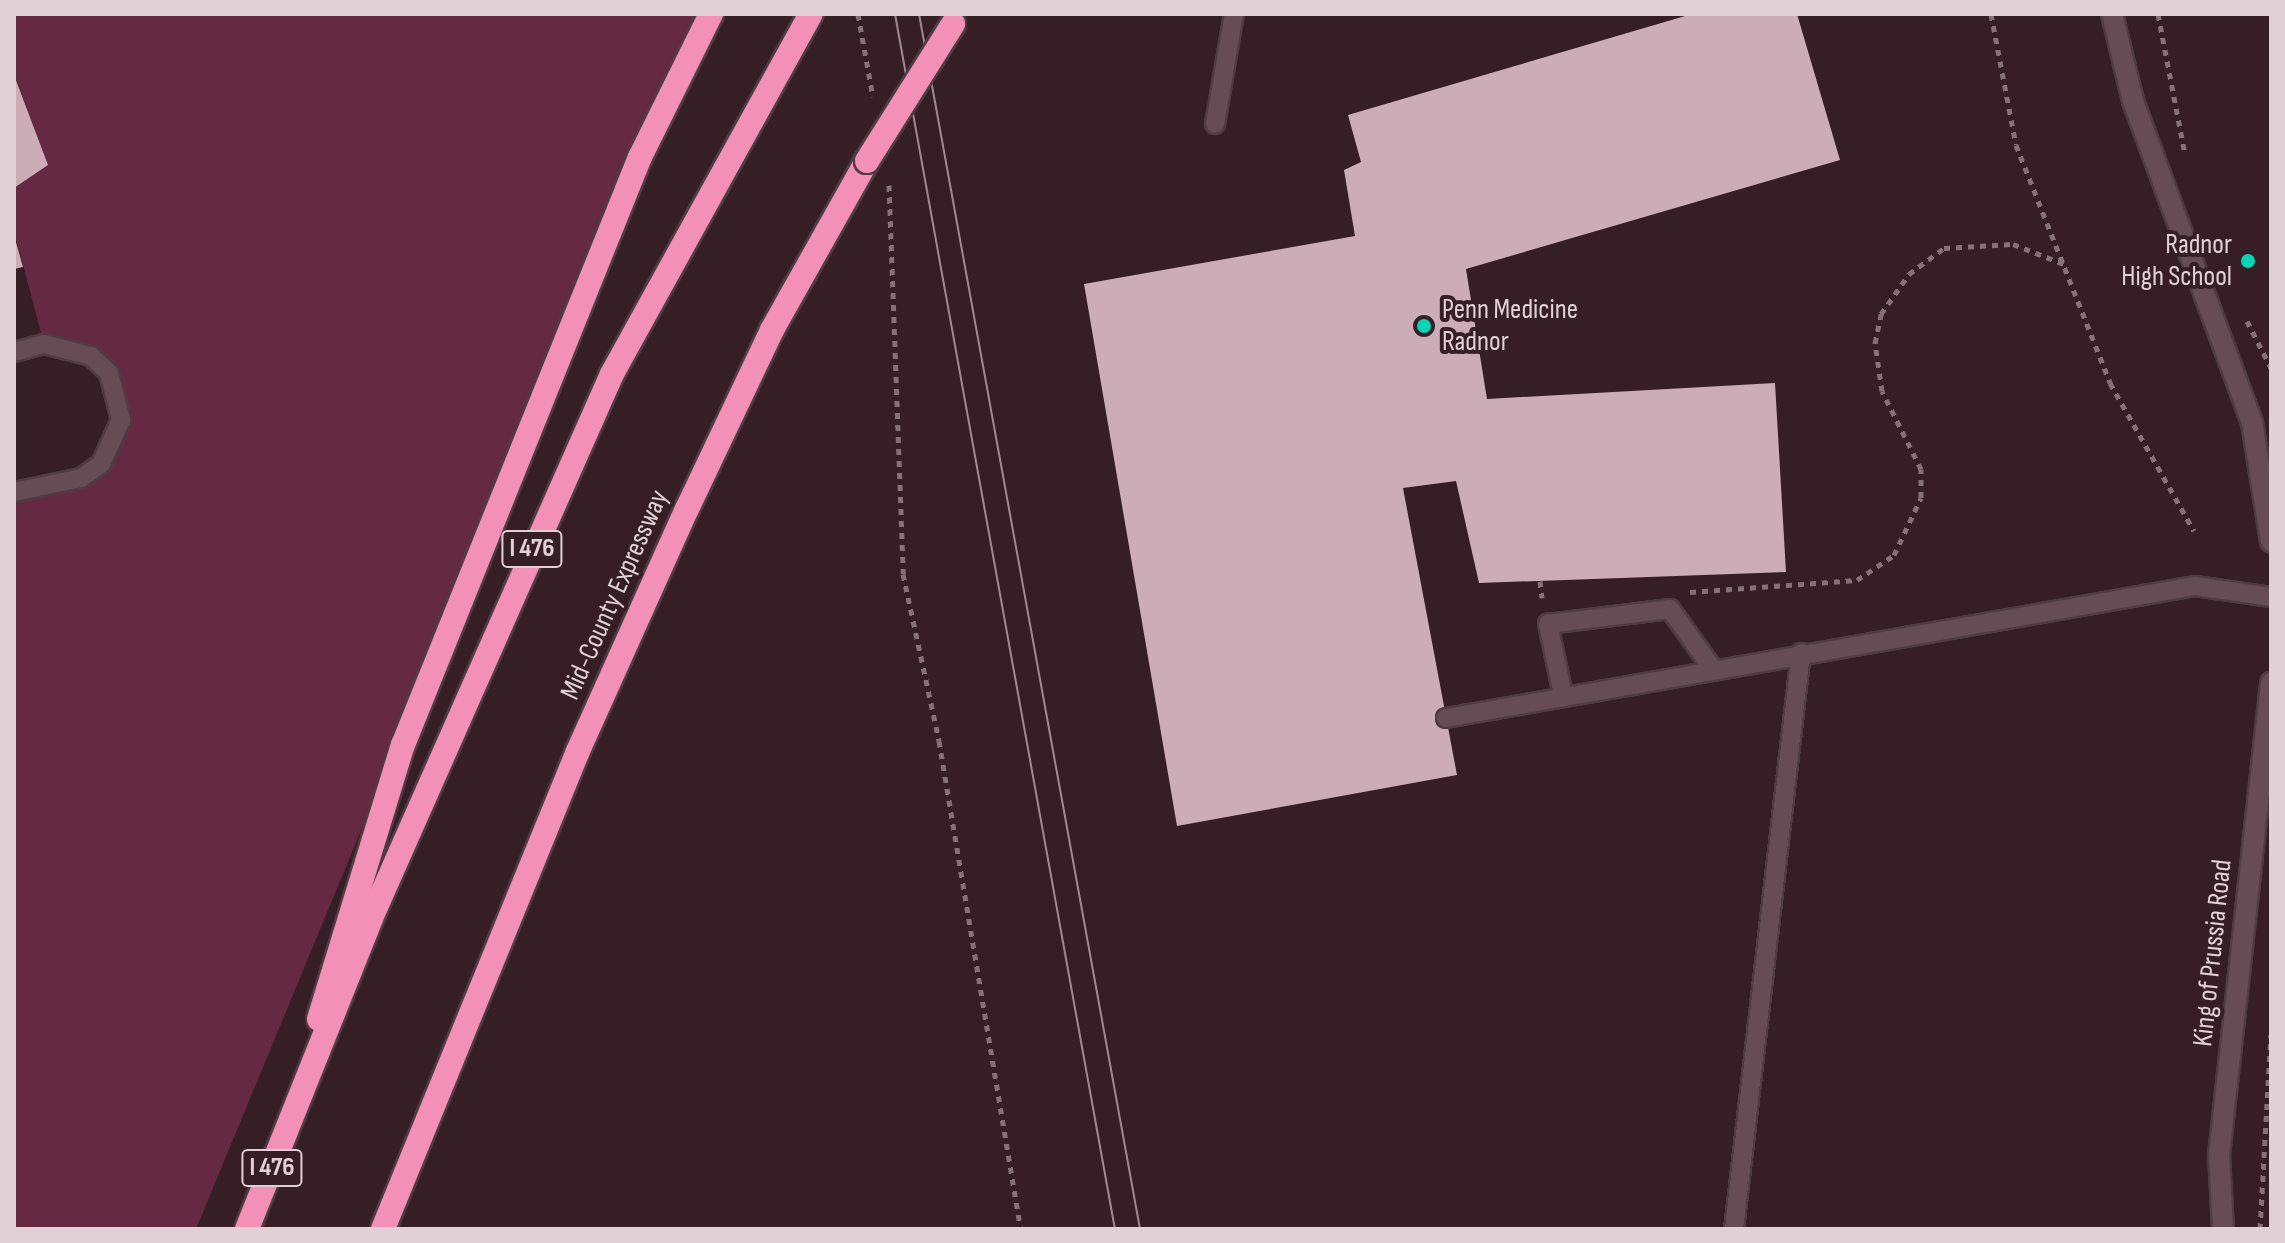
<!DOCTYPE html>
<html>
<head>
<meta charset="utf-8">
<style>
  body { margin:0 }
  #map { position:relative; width:2285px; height:1243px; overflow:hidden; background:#351e26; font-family:"Sofia Sans Condensed",sans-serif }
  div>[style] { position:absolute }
  .green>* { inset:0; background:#662942 }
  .building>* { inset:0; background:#ccadb7 }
  .path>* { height:5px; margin-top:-2.5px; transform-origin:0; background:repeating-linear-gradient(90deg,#857178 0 6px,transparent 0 12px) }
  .roads { filter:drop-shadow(2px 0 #4f3c43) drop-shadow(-2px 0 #4f3c43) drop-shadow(0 2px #4f3c43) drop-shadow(0 -2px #4f3c43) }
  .lane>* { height:18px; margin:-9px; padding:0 9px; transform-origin:9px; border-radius:9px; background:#664c54 }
  .street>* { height:20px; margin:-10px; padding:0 10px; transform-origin:10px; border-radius:10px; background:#664c54 }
  .highway>* { height:24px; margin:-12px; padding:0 12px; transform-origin:12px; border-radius:12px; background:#f390b5 }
  .tram>* { height:2px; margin:-1px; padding:0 1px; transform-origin:1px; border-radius:1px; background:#9e8b91 }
  .bridges { filter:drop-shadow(2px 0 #4f3c43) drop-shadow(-2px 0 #4f3c43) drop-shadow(0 2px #4f3c43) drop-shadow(0 -2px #4f3c43) }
  .highway-bridge>* { height:24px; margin:-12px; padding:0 12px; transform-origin:12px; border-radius:12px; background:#f390b5 }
  .dots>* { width:22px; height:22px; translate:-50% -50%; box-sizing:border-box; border:4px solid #351e26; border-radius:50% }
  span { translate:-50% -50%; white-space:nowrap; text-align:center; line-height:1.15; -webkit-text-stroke:8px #351e26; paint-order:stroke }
  .shield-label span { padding:2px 6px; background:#351e26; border:2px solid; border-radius:6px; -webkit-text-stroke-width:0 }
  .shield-label { font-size:26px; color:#e1d1d6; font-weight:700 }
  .poi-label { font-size:28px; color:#e1d1d6 }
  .right { translate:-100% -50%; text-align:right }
  .left { translate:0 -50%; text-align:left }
  .street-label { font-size:28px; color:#e1d1d6 }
  .frame { position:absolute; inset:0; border:16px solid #e1d1d6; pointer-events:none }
</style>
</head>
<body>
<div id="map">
  <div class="green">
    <div style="clip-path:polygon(14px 14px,699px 14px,196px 1229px,14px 1229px,14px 492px,58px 485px,115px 444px,109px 373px,44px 344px,14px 231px,14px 188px,48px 165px,14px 74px)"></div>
  </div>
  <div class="building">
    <div style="clip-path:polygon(1692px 14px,1797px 14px,1840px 160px,1466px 269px,1487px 399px,1775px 383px,1786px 572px,1479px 583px,1456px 481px,1403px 488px,1457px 775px,1177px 826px,1084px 284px,1355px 236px,1344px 170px,1361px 162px,1348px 115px)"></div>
    <div style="clip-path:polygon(14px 75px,48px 165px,14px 188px)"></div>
    <div style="clip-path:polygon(14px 235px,23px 267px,14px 269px)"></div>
  </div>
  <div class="path">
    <div style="left:858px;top:14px;width:84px;rotate:79.8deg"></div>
    <div style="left:1991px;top:14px;width:133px;rotate:79.2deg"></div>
    <div style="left:2016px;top:145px;width:256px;rotate:68.4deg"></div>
    <div style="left:2110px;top:383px;width:170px;rotate:60.4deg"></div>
    <div style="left:2158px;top:14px;width:143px;rotate:79.1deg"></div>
    <div style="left:889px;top:185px;width:389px;rotate:87.9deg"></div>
    <div style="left:903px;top:574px;width:171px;rotate:77.8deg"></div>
    <div style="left:939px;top:741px;width:495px;rotate:80.5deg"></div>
    <div style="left:2247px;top:321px;width:53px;rotate:62.9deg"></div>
    <div style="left:1540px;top:581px;width:17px;rotate:83deg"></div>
    <div style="left:1690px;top:592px;width:167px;rotate:-4.1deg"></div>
    <div style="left:1857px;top:580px;width:45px;rotate:-34deg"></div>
    <div style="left:1894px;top:555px;width:63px;rotate:-64.7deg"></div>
    <div style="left:1921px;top:498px;width:29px;rotate:-90deg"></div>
    <div style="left:1921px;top:469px;width:87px;rotate:-116.6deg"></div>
    <div style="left:1882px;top:391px;width:49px;rotate:-98.3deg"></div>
    <div style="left:1875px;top:343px;width:30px;rotate:-78deg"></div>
    <div style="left:1881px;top:314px;width:49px;rotate:-55deg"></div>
    <div style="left:1909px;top:274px;width:44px;rotate:-36.6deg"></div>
    <div style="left:1944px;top:248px;width:69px;rotate:-3.3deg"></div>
    <div style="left:2013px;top:244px;width:60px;rotate:21.4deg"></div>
    <div style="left:2260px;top:1229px;width:195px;rotate:-86.8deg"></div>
  </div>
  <div class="roads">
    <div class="lane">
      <div style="left:1215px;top:124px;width:112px;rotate:-80.2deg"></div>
      <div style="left:14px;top:352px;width:31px;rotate:-15deg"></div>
      <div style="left:44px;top:344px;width:49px;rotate:14.3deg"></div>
      <div style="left:91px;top:356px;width:25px;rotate:43deg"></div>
      <div style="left:109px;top:373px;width:49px;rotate:75.7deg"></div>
      <div style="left:121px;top:420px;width:48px;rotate:114.4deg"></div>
      <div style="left:101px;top:464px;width:24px;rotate:145deg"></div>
      <div style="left:81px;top:478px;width:68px;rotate:168.2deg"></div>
      <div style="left:1563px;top:695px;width:73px;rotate:-101.9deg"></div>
      <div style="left:1548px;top:624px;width:123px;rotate:-7deg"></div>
      <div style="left:1670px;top:609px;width:74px;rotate:54.4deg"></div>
      <div style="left:1446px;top:718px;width:761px;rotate:-9.99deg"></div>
      <div style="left:2195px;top:586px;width:77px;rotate:8.2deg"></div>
      <div style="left:1734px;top:1229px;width:580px;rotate:-83.37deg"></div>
    </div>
    <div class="street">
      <div style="left:2112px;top:14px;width:89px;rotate:76.4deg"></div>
      <div style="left:2133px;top:101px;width:342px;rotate:69.7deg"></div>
      <div style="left:2252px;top:422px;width:121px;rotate:81deg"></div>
      <div style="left:2223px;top:1229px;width:74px;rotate:-93.1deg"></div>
      <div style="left:2219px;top:1155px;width:475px;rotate:-83.7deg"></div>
    </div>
    <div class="highway">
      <div style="left:319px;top:1019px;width:287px;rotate:-73deg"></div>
      <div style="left:403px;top:745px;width:634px;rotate:-68.05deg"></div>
      <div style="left:640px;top:157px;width:160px;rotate:-63.6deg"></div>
      <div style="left:247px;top:1229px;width:347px;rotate:-68.2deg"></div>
      <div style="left:376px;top:907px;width:583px;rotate:-66.12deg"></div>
      <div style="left:612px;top:374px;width:411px;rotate:-61.1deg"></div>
      <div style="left:383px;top:1229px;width:516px;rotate:-67.81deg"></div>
      <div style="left:578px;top:751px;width:265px;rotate:-65.8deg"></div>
      <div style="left:687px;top:509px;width:198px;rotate:-64.6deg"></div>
      <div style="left:772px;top:330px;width:194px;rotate:-60.7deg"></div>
    </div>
  </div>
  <div class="tram">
    <div style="left:895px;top:14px;width:1235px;rotate:79.74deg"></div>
    <div style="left:919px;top:14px;width:1235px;rotate:79.69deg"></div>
  </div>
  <div class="bridges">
    <div class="highway-bridge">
      <div style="left:867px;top:161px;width:162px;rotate:-57.9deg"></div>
    </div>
  </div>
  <div class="dots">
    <div style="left:2248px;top:261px;background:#08d5b5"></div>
    <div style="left:1424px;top:326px;background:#08d5b5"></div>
  </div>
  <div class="shield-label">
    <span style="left:532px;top:549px">I 476</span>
    <span style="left:272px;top:1168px">I 476</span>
  </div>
  <div class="poi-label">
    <span class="right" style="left:2232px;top:261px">Radnor<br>High School</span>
    <span class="left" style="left:1442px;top:326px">Penn Medicine<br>Radnor</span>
  </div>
  <div class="street-label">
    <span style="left:615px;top:595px;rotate:-66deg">Mid-County Expressway</span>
    <span style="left:2213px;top:953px;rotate:-84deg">King of Prussia Road</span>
  </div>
  <div class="frame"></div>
</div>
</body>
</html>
